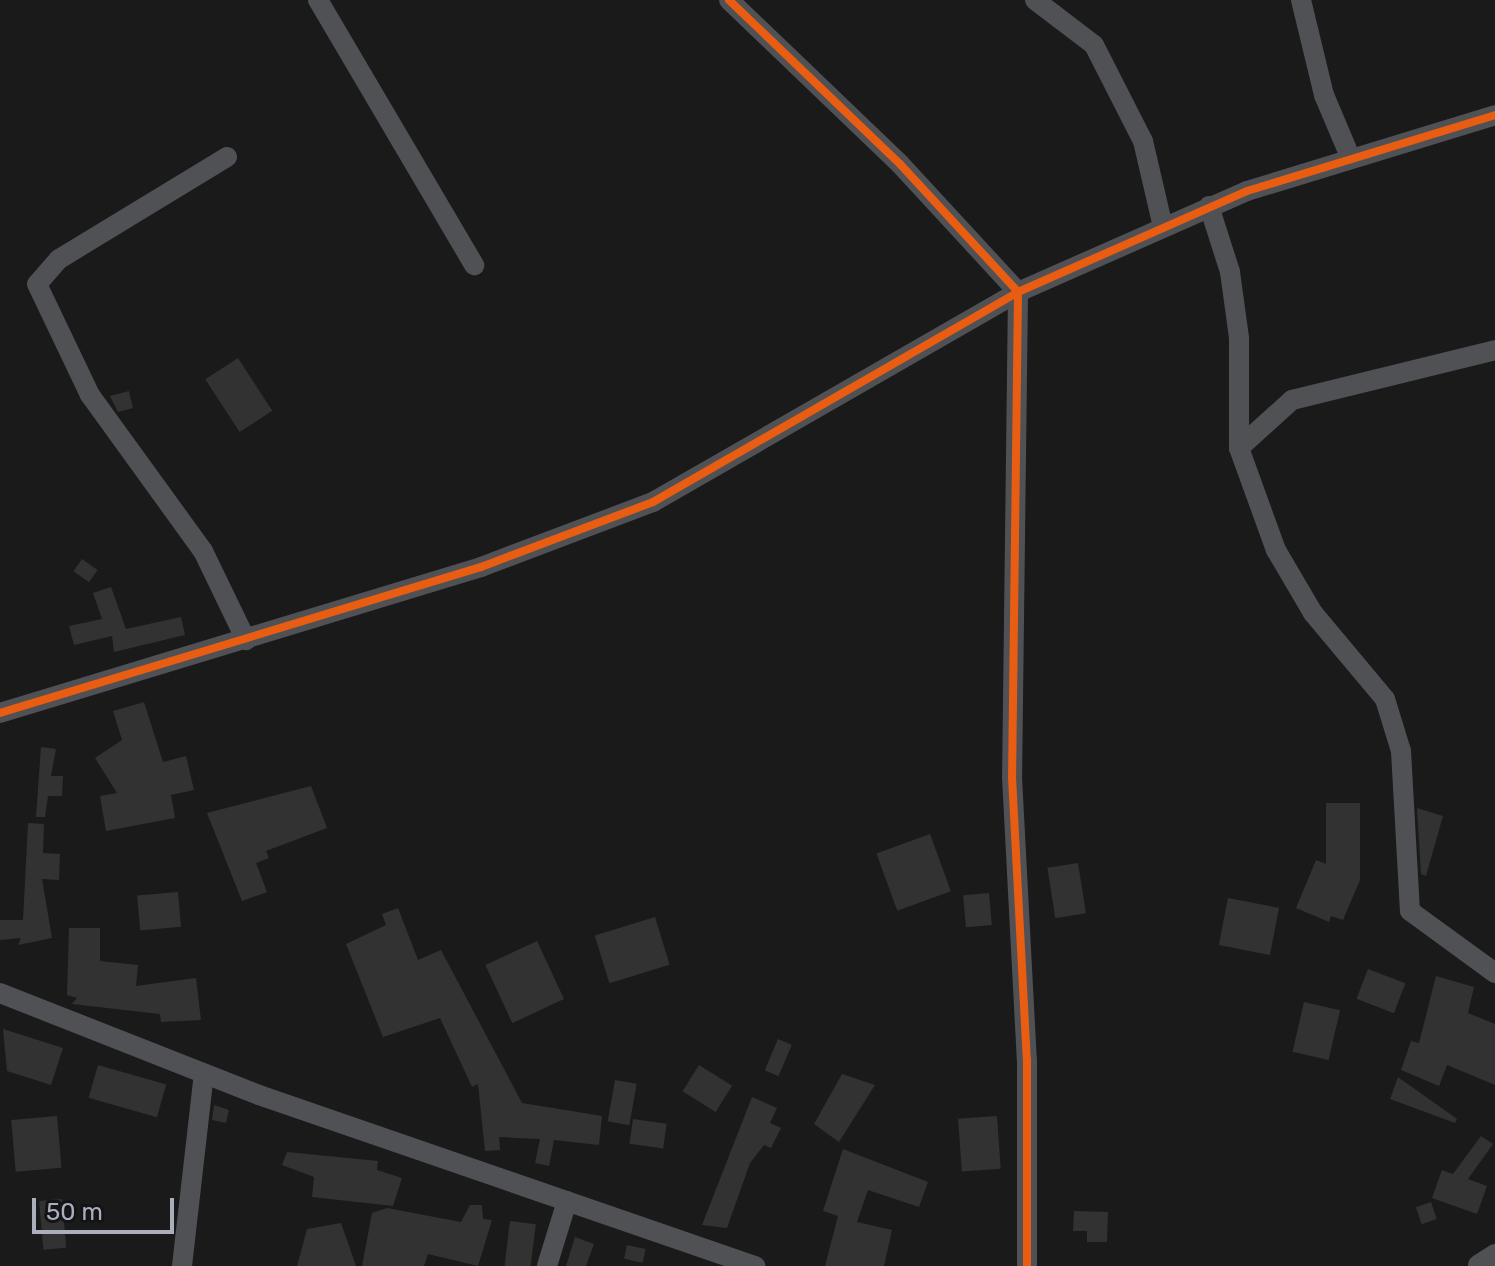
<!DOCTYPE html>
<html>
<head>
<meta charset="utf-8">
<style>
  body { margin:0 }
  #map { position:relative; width:1495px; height:1266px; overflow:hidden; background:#1a1a1b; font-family:Rubik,sans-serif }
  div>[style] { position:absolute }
  .building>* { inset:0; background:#323233; transform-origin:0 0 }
  .minor>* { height:20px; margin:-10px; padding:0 10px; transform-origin:10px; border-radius:10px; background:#505155 }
  .cycleway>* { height:8px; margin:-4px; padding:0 4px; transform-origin:4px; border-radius:4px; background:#e95d12 }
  span { translate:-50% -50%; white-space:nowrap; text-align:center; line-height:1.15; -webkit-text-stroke:6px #141417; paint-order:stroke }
  .scale { position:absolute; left:32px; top:1198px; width:142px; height:36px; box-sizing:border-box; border:4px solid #abafbc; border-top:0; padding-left:10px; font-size:24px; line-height:28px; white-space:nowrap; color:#abafbc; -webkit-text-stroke:6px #141417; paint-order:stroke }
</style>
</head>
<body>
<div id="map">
  <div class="building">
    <div style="left:238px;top:358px;width:63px;height:39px;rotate:57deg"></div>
    <div style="clip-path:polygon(129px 391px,133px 408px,118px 412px,110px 396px)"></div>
    <div style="left:82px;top:559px;width:19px;height:15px;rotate:35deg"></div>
    <div style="clip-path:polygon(111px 587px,126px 629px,181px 617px,185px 635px,114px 652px,112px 636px,74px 645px,69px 626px,102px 619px,93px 593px)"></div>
    <div style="clip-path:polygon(144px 702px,163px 762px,186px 756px,194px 790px,171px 795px,175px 818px,106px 831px,100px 796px,117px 793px,95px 758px,122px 740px,113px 711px)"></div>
    <div style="clip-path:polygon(41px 747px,56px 749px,51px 776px,63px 776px,62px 796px,48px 796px,45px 817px,36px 817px)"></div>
    <div style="clip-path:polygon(311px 786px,327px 828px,266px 851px,269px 858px,256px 863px,267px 892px,242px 901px,207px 813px)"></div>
    <div style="clip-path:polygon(1326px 803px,1360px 803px,1360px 880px,1343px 920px,1331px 916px,1329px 922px,1296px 908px,1316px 860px,1326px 864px)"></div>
    <div style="clip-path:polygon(1417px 808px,1443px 816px,1426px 876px,1421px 874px)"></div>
    <div style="clip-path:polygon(28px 823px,44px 824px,43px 853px,60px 854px,59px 880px,42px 879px,52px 938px,18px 945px,21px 938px,0 940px,0 920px,23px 920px)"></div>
    <div style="left:930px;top:834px;width:61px;height:57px;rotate:70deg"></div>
    <div style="left:1078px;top:863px;width:51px;height:31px;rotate:81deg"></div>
    <div style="left:178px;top:892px;width:35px;height:41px;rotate:85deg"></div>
    <div style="left:989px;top:893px;width:32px;height:26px;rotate:85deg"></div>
    <div style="left:1228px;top:898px;width:52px;height:48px;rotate:11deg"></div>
    <div style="clip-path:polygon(398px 908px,418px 960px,441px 950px,522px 1103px,602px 1116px,599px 1145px,554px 1140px,549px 1166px,535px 1163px,540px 1139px,499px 1137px,500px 1150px,485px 1151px,478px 1084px,472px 1087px,440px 1018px,383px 1037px,346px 944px,386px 925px,382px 914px)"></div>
    <div style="left:655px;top:917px;width:50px;height:63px;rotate:73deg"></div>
    <div style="clip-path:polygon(69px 928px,100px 928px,100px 961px,138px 965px,136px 986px,196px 978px,201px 1020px,161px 1022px,160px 1014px,72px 1004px,77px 998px,67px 995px)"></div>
    <div style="left:537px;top:941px;width:64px;height:57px;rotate:65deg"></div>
    <div style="left:1368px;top:969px;width:40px;height:32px;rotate:21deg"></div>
    <div style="clip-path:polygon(1436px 976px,1474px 987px,1468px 1013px,1495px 1024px,1495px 1085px,1447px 1065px,1439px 1086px,1401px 1070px,1411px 1041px,1419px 1043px)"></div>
    <div style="left:1304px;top:1002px;width:37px;height:51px;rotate:13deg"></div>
    <div style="clip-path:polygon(3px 1029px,63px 1048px,51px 1085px,7px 1071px)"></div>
    <div style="left:778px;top:1039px;width:15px;height:34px;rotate:23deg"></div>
    <div style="left:98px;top:1065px;width:71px;height:34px;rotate:16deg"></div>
    <div style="left:699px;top:1065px;width:39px;height:31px;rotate:32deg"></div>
    <div style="clip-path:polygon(842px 1074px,875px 1085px,839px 1142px,814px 1124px)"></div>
    <div style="clip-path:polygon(1398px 1077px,1457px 1119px,1455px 1123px,1390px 1099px)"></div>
    <div style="left:615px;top:1080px;width:22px;height:42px;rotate:10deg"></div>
    <div style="clip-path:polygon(752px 1097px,777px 1108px,770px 1123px,781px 1128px,771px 1148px,764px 1145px,750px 1163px,727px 1228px,702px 1225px)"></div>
    <div style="clip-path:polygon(214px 1105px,229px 1110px,226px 1123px,212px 1120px)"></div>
    <div style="left:57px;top:1116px;width:52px;height:46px;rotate:85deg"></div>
    <div style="left:997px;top:1116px;width:53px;height:39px;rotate:86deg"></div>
    <div style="left:633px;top:1119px;width:34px;height:25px;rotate:8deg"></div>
    <div style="clip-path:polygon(1481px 1136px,1493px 1144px,1468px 1179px,1487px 1186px,1477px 1214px,1432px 1198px,1442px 1170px,1453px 1174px)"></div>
    <div style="clip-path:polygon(843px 1149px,928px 1182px,919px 1207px,868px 1190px,857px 1222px,892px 1230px,884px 1266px,825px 1266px,838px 1216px,823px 1211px)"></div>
    <div style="clip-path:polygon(287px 1152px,378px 1161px,377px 1170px,402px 1178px,393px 1206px,312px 1197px,314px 1177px,282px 1165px)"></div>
    <div style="left:62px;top:1199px;width:49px;height:23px;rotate:85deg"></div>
    <div style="left:1431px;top:1202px;width:18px;height:16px;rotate:71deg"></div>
    <div style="clip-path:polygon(470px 1205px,482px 1205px,483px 1219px,492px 1220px,478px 1266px,428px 1254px,424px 1266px,362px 1266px,372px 1213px,387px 1208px,461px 1222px)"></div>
    <div style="clip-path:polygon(1074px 1211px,1108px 1212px,1107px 1242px,1087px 1242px,1087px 1231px,1073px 1231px)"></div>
    <div style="left:510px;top:1221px;width:26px;height:45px;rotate:7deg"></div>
    <div style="clip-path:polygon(341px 1223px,356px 1266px,297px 1266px,307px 1229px)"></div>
    <div style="clip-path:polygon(575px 1237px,594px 1244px,586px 1266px,566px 1266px)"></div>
    <div style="left:627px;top:1245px;width:19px;height:14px;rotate:12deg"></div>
  </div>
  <div class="minor">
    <div style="left:318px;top:0;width:308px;rotate:59.5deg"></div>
    <div style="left:729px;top:0;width:237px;rotate:43.8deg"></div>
    <div style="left:900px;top:164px;width:174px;rotate:47.3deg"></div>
    <div style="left:1018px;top:292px;width:485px;rotate:90.7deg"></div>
    <div style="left:1012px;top:777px;width:283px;rotate:87deg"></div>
    <div style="left:1027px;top:1060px;width:206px;rotate:90deg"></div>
    <div style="left:1035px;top:0;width:74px;rotate:37.3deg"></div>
    <div style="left:1094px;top:45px;width:108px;rotate:63deg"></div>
    <div style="left:1143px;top:141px;width:88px;rotate:76.9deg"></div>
    <div style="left:1301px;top:0;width:98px;rotate:76.4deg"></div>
    <div style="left:1324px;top:95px;width:69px;rotate:67.1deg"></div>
    <div style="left:227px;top:157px;width:197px;rotate:148.7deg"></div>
    <div style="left:59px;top:259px;width:33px;rotate:131deg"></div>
    <div style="left:37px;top:284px;width:123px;rotate:64.5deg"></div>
    <div style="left:90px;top:395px;width:193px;rotate:54.1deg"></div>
    <div style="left:203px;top:551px;width:99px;rotate:64.2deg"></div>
    <div style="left:1209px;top:206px;width:69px;rotate:72.3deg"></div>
    <div style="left:1230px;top:272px;width:67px;rotate:82.2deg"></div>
    <div style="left:1239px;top:338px;width:110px;rotate:90deg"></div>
    <div style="left:1239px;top:448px;width:109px;rotate:70.1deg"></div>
    <div style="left:1276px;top:550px;width:73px;rotate:59.6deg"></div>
    <div style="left:1313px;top:613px;width:112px;rotate:50.1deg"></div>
    <div style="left:1385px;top:699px;width:54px;rotate:72.9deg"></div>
    <div style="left:1401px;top:751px;width:160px;rotate:86.8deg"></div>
    <div style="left:1410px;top:911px;width:105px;rotate:36.1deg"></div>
    <div style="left:1239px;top:448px;width:72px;rotate:-42.2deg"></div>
    <div style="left:1292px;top:400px;width:209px;rotate:-13.8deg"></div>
    <div style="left:0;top:713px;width:503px;rotate:-16.88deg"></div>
    <div style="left:481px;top:567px;width:184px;rotate:-20.7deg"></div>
    <div style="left:653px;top:502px;width:421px;rotate:-29.9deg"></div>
    <div style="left:1018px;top:292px;width:250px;rotate:-23.8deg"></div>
    <div style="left:1247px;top:191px;width:259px;rotate:-17deg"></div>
    <div style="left:0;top:993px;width:278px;rotate:21.5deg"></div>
    <div style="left:259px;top:1095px;width:525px;rotate:19.02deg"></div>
    <div style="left:1478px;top:1265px;width:20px;rotate:-33deg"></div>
    <div style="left:182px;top:1266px;width:193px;rotate:-83.5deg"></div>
    <div style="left:547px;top:1266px;width:68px;rotate:-72.9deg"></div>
  </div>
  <div class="cycleway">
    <div style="left:729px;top:0;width:237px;rotate:43.8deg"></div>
    <div style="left:900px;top:164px;width:174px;rotate:47.3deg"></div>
    <div style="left:1018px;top:292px;width:485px;rotate:90.7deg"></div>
    <div style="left:1012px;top:777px;width:283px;rotate:87deg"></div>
    <div style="left:1027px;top:1060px;width:206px;rotate:90deg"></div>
    <div style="left:0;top:713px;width:503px;rotate:-16.88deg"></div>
    <div style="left:481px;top:567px;width:184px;rotate:-20.7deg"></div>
    <div style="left:653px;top:502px;width:421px;rotate:-29.9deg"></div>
    <div style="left:1018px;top:292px;width:250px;rotate:-23.8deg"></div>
    <div style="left:1247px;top:191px;width:259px;rotate:-17deg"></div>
  </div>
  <div class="scale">50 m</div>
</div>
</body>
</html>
